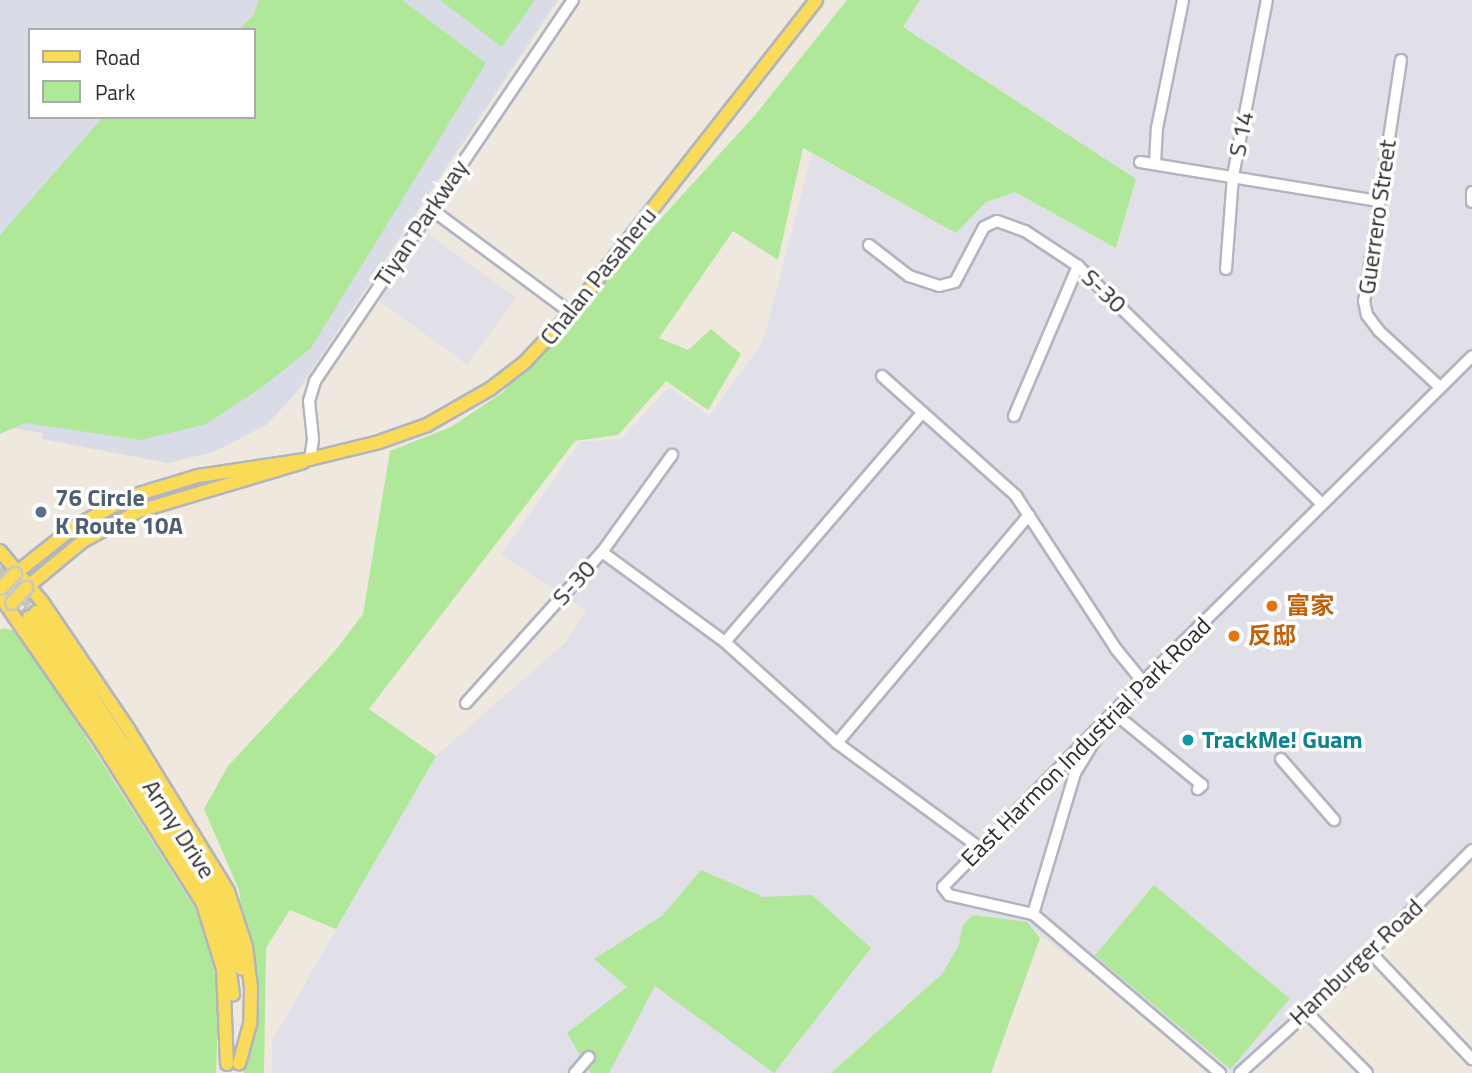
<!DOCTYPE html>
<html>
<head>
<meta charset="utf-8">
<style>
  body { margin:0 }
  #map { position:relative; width:1472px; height:1073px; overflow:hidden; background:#efe8de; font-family:"Titillium Web","Noto Sans SC",sans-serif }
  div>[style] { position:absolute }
  .industrial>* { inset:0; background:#e1dfe7; transform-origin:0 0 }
  .airport>* { inset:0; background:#d9dbe7 }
  .green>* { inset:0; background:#afe898; transform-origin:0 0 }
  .major-tunnel>* { height:12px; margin-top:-6px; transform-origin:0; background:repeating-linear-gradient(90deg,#c8c2ba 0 12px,transparent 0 18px) }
  .roads { filter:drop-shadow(2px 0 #b2b4c1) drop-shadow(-2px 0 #b2b4c1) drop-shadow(0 2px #b2b4c1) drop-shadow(0 -2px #b2b4c1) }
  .minor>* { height:10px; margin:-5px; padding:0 5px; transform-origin:5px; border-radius:5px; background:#fff }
  .major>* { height:12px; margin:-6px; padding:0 6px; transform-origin:6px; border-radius:6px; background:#f9db58 }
  .bridges { filter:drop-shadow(2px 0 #c8c8c8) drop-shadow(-2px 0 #c8c8c8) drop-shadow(0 2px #c8c8c8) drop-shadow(0 -2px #c8c8c8) }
  .major-bridge>* { height:12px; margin:-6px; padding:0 6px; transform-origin:6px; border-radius:6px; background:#f9db58 }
  .dots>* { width:19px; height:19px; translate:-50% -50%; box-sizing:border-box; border:4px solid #fff; border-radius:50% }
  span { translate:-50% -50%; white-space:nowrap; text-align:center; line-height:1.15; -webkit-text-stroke:7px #fff; paint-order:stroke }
  .street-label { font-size:24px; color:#2c2c2c }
  .service-label { font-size:24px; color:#4e5e75; font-weight:700 }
  .left { translate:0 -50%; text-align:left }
  .food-label { font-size:24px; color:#c56008; font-weight:700 }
  .culture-label { font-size:24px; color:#0d838f; font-weight:700 }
  .legend { position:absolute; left:28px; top:28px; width:228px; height:91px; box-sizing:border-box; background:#fff; border:2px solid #ababab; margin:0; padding:9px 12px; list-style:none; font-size:21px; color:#2c2c2c }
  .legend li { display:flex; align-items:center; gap:14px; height:35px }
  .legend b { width:35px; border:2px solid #ababab }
</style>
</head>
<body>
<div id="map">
  <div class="industrial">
    <div style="clip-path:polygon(920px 0,1472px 0,1472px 850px,1240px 1073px,1218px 1073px,1033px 929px,962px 927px,959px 945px,942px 974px,831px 1073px,272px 1073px,272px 1041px,436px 756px,566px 642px,586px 610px,501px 555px,580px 442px,621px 439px,669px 387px,709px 416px,763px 342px,812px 154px,955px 232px,986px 202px,1015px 192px,1117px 248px,1136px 179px,903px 27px)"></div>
    <div style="left:427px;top:233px;width:110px;height:83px;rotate:36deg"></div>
  </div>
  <div class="airport">
    <div style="clip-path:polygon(evenodd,0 0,558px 0,297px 392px,266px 425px,214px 452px,168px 463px,42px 439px,43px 433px,0 426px,0 0,30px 30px,254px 30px,254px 117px,30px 117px,30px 30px)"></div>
  </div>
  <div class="green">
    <div style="clip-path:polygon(259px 0,402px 0,486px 63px,311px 348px,261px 388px,206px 424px,141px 440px,25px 423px,0 434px,0 235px,103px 117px,254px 117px,254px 30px,238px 30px,253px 16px)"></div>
    <div style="clip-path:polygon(440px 0,535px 0,502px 47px)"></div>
    <div style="clip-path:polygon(847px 0,920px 0,903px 27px,1136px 179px,1116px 248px,1015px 192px,986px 202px,956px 233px,803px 148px,778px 260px,733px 231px,659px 338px,688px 350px,711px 329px,741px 354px,708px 410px,666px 381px,618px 435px,575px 441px,369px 709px,436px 756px,336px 929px,290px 910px,266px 948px,264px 1073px,244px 1073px,250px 976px,239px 890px,204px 809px,228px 766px,335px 651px,363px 614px,390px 451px,451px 427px,502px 393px,756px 114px)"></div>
    <div style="clip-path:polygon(4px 628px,19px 632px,205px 924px,219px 994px,216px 1073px,0 1073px,0 630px)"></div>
    <div style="clip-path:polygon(701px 870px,763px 897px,812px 895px,871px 948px,774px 1073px,655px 986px,609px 1073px,591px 1073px,567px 1033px,627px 987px,594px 959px,662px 916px)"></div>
    <div style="left:1154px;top:885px;width:177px;height:92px;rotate:40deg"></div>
    <div style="clip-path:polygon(972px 915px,1027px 922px,1040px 938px,991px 1073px,831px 1073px,942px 974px,959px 945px,962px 927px)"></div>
  </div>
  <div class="major-tunnel">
    <div style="left:0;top:567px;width:58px;rotate:51.3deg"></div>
    <div style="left:0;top:581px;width:46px;rotate:51.1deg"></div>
  </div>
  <div class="roads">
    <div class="minor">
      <div style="left:1401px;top:60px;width:244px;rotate:98.7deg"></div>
      <div style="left:1364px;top:301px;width:14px;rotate:78deg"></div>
      <div style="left:1367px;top:315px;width:20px;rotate:53deg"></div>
      <div style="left:1379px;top:331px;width:83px;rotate:42.6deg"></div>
      <div style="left:1140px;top:162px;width:242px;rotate:9.3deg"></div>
      <div style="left:1155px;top:164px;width:36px;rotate:-87deg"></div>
      <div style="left:1157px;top:128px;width:131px;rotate:-78.5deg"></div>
      <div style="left:1472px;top:192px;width:10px;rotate:90deg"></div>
      <div style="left:431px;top:209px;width:174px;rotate:36.6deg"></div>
      <div style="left:869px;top:245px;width:51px;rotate:37.8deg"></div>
      <div style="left:909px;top:276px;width:32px;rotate:18deg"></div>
      <div style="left:939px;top:286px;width:16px;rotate:-14deg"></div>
      <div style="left:955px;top:282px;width:62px;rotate:-62.2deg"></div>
      <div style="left:984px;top:227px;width:14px;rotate:-25deg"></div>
      <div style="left:997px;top:221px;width:30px;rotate:20deg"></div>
      <div style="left:1025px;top:231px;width:64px;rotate:33.4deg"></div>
      <div style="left:1078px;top:266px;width:341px;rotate:44.3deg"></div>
      <div style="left:1226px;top:269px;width:93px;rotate:-85.7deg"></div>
      <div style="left:1233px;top:176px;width:179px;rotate:-79.1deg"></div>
      <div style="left:882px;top:376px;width:180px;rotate:41.8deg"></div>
      <div style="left:1016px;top:496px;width:183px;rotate:56.8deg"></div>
      <div style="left:1116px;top:649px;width:43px;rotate:50.7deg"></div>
      <div style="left:1014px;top:416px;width:163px;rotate:-66.9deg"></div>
      <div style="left:310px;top:459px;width:20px;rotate:-81deg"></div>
      <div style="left:313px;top:439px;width:38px;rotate:-96deg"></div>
      <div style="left:309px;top:401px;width:21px;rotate:-73deg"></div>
      <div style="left:315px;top:381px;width:460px;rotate:-55.9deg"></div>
      <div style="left:602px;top:552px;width:152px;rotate:36.2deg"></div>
      <div style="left:725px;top:642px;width:151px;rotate:42deg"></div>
      <div style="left:837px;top:743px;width:177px;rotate:36.3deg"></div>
      <div style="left:725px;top:642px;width:303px;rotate:-49.3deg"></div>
      <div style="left:466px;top:703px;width:203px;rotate:-48deg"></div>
      <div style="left:602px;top:552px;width:120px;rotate:-54.2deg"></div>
      <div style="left:1110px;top:718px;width:6px;rotate:-51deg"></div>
      <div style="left:1114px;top:713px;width:114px;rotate:39.3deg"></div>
      <div style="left:1202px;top:785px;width:6px;rotate:135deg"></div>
      <div style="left:837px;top:743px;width:298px;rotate:-49.9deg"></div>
      <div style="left:1281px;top:759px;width:81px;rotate:49deg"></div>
      <div style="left:1033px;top:914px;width:147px;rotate:-73.4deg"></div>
      <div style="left:1075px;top:773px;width:42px;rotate:-58.6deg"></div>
      <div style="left:1370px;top:952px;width:148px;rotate:46.4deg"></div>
      <div style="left:1306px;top:1012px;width:86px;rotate:45deg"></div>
      <div style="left:575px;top:1073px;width:21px;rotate:-49deg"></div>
      <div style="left:1220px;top:1073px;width:245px;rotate:-139.6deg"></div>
      <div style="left:1033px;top:914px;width:86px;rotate:-167.3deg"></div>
      <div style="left:949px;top:895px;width:10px;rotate:-127deg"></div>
      <div style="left:943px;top:887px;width:286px;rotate:-45.7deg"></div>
      <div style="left:1143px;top:682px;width:463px;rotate:-44.7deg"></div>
      <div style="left:1240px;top:1073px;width:130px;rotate:-42.2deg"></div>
      <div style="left:1336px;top:986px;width:192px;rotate:-45deg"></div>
    </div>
    <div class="major">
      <div style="left:0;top:551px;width:67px;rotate:50.4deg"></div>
      <div style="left:43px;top:603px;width:150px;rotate:55.9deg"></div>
      <div style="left:127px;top:727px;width:193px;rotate:58.4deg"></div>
      <div style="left:228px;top:891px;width:59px;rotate:72.2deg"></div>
      <div style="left:246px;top:947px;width:38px;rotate:83deg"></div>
      <div style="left:251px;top:985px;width:39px;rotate:91deg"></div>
      <div style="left:250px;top:1024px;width:41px;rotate:105.4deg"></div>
      <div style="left:15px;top:574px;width:75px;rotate:-38.5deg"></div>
      <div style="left:74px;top:527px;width:66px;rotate:-28.1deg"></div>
      <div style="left:132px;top:496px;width:69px;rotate:-16.9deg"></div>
      <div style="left:198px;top:476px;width:113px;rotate:-8.6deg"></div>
      <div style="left:310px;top:459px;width:71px;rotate:-13.8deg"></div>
      <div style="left:379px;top:442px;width:51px;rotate:-19.5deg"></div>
      <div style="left:427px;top:425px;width:73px;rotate:-29.7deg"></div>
      <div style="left:490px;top:389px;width:44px;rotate:-37.6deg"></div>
      <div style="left:525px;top:362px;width:67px;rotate:-46.8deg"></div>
      <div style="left:571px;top:313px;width:397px;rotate:-51.9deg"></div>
      <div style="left:26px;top:588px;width:74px;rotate:-39.5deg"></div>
      <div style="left:83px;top:541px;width:64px;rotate:-28.2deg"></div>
      <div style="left:139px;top:511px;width:171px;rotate:-16.6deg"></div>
      <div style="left:0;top:596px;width:180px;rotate:55.4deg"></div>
      <div style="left:102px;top:744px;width:189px;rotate:57.7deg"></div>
      <div style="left:203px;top:904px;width:68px;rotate:72.9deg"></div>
      <div style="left:223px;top:969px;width:95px;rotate:87.6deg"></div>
      <div style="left:36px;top:612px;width:318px;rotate:56.6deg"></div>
      <div style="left:211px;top:877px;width:40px;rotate:65deg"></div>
      <div style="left:228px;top:913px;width:57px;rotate:76.7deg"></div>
      <div style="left:29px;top:617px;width:318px;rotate:56.7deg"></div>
      <div style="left:204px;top:883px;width:56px;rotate:68deg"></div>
      <div style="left:225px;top:935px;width:60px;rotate:82.3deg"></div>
    </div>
  </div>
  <div class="bridges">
    <div class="major-bridge">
      <div style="left:1px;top:588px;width:20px;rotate:-45deg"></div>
      <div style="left:12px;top:603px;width:21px;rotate:-47deg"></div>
    </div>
  </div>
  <div class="dots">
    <div style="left:41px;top:512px;background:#5c6f8a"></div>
    <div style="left:1272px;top:606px;background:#e8710a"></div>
    <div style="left:1234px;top:636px;background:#e8710a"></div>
    <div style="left:1188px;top:740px;background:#0f9aa8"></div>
  </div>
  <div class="street-label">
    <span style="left:1241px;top:134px;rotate:-79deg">S 14</span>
    <span style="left:1377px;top:217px;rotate:-82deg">Guerrero Street</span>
    <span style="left:421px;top:223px;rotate:-56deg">Tiyan Parkway</span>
    <span style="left:598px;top:276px;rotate:-51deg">Chalan Pasaheru</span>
    <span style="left:1104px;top:291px;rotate:44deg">S-30</span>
    <span style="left:574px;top:583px;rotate:-48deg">S-30</span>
    <span style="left:1086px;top:742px;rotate:-45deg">East Harmon Industrial Park Road</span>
    <span style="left:179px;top:829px;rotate:57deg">Army Drive</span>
    <span style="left:1356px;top:962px;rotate:-43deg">Hamburger Road</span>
  </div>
  <div class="service-label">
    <span class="left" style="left:55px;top:512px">76 Circle<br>K Route 10A</span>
  </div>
  <div class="food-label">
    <span class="left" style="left:1286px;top:606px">富家</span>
    <span class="left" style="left:1248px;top:636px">反邸</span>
  </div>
  <div class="culture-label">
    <span class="left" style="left:1202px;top:740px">TrackMe! Guam</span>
  </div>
  <ul class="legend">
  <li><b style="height:9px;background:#f9db58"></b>Road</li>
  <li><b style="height:19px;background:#afe898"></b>Park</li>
  </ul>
</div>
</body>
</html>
